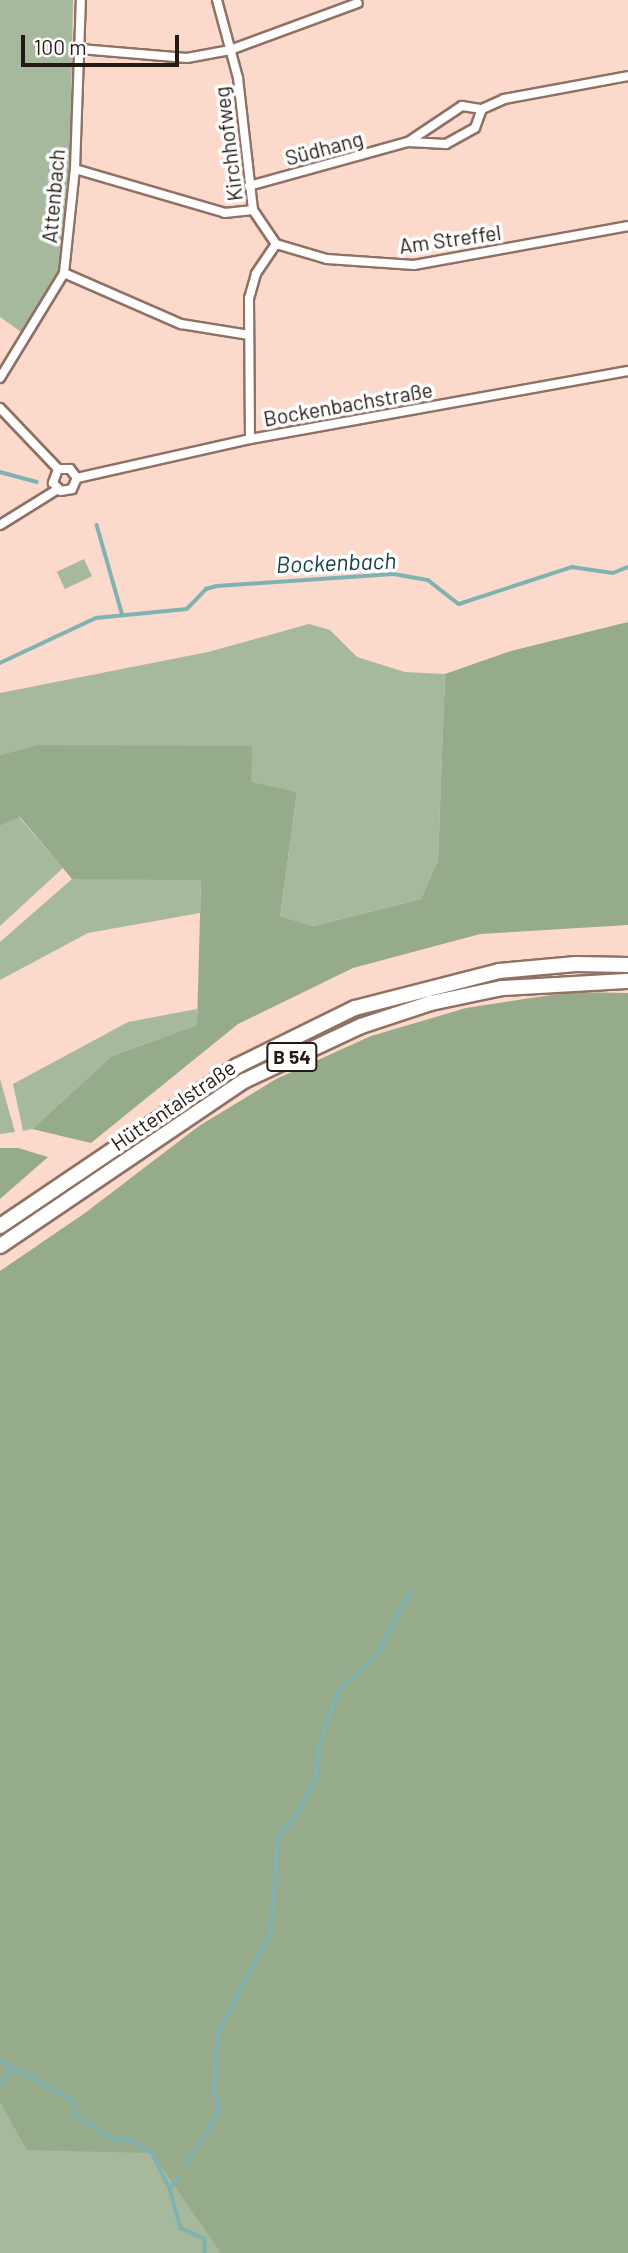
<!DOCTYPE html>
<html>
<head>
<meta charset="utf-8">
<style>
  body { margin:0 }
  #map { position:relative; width:628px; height:2253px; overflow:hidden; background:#fbd9cb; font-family:Barlow,sans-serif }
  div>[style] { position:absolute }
  .green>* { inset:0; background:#a7b99d; transform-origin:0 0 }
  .forest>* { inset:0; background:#96ab89 }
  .stream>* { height:3.5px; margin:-1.75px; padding:0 1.75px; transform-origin:1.75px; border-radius:1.75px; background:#80b2b2 }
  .roads { filter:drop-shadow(2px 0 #8f7165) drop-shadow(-2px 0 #8f7165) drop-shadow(0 2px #8f7165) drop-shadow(0 -2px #8f7165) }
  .minor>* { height:8px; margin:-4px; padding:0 4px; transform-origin:4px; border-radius:4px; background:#fff }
  .trunk>* { height:14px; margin:-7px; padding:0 7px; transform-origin:7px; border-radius:7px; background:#fff }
  span { translate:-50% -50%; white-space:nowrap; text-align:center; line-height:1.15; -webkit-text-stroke:7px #fff; paint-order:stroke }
  .shield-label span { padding:2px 5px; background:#fff; border:2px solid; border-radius:5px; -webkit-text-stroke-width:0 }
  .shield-label { font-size:19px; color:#251914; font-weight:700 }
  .street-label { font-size:21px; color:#251914 }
  .water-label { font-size:23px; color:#144344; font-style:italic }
  .scale { position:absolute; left:21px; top:35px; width:158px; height:32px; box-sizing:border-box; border:4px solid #251914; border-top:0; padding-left:9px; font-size:21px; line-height:24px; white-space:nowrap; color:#251914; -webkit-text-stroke:5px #fff; paint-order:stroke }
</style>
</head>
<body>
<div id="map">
  <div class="green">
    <div style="clip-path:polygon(0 0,73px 0,70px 170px,60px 277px,24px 334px,0 317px)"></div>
    <div style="left:84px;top:559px;width:19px;height:30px;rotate:65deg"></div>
    <div style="clip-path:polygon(309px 624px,330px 630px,357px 657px,405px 672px,445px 674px,438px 860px,421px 899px,313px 926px,280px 916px,297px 792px,38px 745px,0 755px,0 693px,208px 652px)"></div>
    <div style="clip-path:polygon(19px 817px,63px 868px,0 926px,0 826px)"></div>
    <div style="clip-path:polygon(72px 879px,201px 879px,200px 913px,88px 933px,0 980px,0 942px)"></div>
    <div style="clip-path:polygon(197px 1009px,197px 1025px,112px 1056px,32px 1129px,23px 1131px,13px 1084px,128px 1022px)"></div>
    <div style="clip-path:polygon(0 1079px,15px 1132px,0 1134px)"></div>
    <div style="clip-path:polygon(0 2008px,98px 2076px,245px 2253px,0 2253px)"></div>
  </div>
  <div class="forest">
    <div style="clip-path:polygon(628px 622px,628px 925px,480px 934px,353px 968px,238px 1024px,91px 1143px,32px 1129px,112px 1056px,197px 1025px,201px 880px,72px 879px,20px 817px,0 826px,0 755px,37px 745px,252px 746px,251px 782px,297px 792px,280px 916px,313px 926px,421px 899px,438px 860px,445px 674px,511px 651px)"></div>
    <div style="clip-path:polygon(571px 992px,628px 993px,628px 2253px,221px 2253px,152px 2153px,27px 2150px,0 2102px,0 1271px,85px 1213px,199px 1126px,276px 1079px,371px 1036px,466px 1008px)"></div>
    <div style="clip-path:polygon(0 1148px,18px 1148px,48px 1157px,0 1199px)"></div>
  </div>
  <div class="stream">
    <div style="left:0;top:472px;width:38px;rotate:15deg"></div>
    <div style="left:97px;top:525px;width:91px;rotate:74.1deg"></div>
    <div style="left:0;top:663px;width:106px;rotate:-25.1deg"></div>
    <div style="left:96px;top:618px;width:91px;rotate:-5.6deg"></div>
    <div style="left:187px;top:609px;width:28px;rotate:-46deg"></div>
    <div style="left:206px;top:589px;width:11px;rotate:-15deg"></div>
    <div style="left:217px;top:586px;width:177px;rotate:-3.9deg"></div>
    <div style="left:394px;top:574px;width:35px;rotate:10deg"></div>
    <div style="left:428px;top:580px;width:39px;rotate:38deg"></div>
    <div style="left:459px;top:604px;width:119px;rotate:-18.1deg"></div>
    <div style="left:572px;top:567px;width:41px;rotate:8.3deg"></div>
    <div style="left:613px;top:573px;width:16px;rotate:-22deg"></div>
    <div style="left:0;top:2060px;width:85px;rotate:29deg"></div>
    <div style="left:74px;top:2101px;width:15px;rotate:82deg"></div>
    <div style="left:76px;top:2116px;width:47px;rotate:31deg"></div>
    <div style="left:116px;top:2140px;width:17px"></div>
    <div style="left:133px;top:2140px;width:23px;rotate:34deg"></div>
    <div style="left:152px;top:2153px;width:40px;rotate:63.4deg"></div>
    <div style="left:170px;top:2189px;width:41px;rotate:74.2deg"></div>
    <div style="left:181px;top:2228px;width:26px;rotate:25deg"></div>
    <div style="left:205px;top:2239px;width:14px;rotate:90deg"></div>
    <div style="left:0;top:2083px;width:21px;rotate:-47deg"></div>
    <div style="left:187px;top:2164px;width:61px;rotate:-58.4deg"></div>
    <div style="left:219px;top:2112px;width:25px;rotate:-102deg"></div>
    <div style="left:214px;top:2088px;width:54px;rotate:-86.8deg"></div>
    <div style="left:217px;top:2034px;width:115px;rotate:-62.1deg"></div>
    <div style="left:271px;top:1932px;width:95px;rotate:-85.8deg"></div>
    <div style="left:278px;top:1837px;width:30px;rotate:-49deg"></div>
    <div style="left:298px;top:1814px;width:40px;rotate:-63.4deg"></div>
    <div style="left:316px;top:1778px;width:36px;rotate:-84deg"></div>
    <div style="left:320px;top:1742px;width:55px;rotate:-69.9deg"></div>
    <div style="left:339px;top:1690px;width:53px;rotate:-42.7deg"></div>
    <div style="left:378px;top:1654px;width:73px;rotate:-63.1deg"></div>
    <div style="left:170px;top:2189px;width:14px;rotate:-56deg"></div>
  </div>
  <div class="roads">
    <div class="minor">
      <div style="left:217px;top:0;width:81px;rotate:74.9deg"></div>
      <div style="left:238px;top:78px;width:133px;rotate:83.5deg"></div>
      <div style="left:253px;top:210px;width:41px;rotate:55.9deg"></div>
      <div style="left:276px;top:244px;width:36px;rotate:124deg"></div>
      <div style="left:256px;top:274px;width:25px;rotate:106deg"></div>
      <div style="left:249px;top:298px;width:141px;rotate:89.6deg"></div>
      <div style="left:80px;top:49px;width:107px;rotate:4.8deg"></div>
      <div style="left:187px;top:58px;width:44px;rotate:-10.5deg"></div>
      <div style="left:230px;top:50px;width:136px;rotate:-20.2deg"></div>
      <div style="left:408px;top:142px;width:65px;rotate:-33.7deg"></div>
      <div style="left:462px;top:106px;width:20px;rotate:9deg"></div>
      <div style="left:75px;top:169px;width:156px;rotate:16.3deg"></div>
      <div style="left:225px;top:213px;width:28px;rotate:-6deg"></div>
      <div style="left:249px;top:186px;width:165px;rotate:-15.5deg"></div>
      <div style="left:408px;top:142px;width:38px;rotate:3deg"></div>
      <div style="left:446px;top:144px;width:33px;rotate:-29deg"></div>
      <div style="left:475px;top:128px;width:20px;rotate:-70deg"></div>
      <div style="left:482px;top:109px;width:24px;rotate:-24deg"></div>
      <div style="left:504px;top:99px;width:126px;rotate:-10.5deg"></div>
      <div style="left:276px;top:244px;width:53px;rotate:16.4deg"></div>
      <div style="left:327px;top:259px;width:87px;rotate:3.9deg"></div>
      <div style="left:414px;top:265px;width:218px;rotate:-10.3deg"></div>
      <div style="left:64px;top:273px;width:128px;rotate:23.6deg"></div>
      <div style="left:181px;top:324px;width:69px;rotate:9.2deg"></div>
      <div style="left:0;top:378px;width:123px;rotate:-58.6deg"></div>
      <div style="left:64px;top:273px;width:105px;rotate:-84deg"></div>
      <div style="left:75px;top:169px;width:169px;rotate:-88deg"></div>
      <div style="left:0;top:408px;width:84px;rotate:46.4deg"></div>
      <div style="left:58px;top:469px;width:15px;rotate:110deg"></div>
      <div style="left:53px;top:483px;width:11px;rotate:45deg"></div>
      <div style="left:61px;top:491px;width:11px;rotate:-10deg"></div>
      <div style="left:72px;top:489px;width:12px;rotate:-66deg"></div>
      <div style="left:58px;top:469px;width:12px"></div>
      <div style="left:70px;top:469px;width:11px;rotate:52deg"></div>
      <div style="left:77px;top:478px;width:177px;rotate:-12.7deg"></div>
      <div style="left:250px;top:439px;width:384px;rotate:-10.2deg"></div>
      <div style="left:0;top:525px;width:68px;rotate:-31.8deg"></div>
    </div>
    <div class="trunk">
      <div style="left:0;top:1226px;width:286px;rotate:-34deg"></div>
      <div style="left:237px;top:1066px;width:131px;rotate:-26.2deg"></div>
      <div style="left:355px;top:1008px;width:149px;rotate:-14.4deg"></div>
      <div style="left:499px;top:971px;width:77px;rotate:-5.2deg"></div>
      <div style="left:576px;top:964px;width:52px;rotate:1.1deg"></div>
      <div style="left:0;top:1246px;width:295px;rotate:-34.1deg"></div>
      <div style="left:244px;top:1081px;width:129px;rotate:-25.2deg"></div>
      <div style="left:361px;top:1026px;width:74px;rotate:-18.2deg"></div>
      <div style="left:431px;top:1003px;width:73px;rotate:-11.9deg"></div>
      <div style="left:502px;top:988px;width:126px;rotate:-3.2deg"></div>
    </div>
  </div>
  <div class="shield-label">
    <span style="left:292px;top:1057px">B 54</span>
  </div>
  <div class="street-label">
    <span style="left:228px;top:144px;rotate:-97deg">Kirchhofweg</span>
    <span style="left:324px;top:148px;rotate:-15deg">Südhang</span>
    <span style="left:53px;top:196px;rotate:-85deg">Attenbach</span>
    <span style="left:450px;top:239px;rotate:-8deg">Am Streffel</span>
    <span style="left:348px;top:404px;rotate:-10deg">Bockenbachstraße</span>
    <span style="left:173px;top:1105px;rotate:-34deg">Hüttentalstraße</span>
  </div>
  <div class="water-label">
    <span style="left:336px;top:562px;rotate:-2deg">Bockenbach</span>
  </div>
  <div class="scale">100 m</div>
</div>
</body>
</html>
